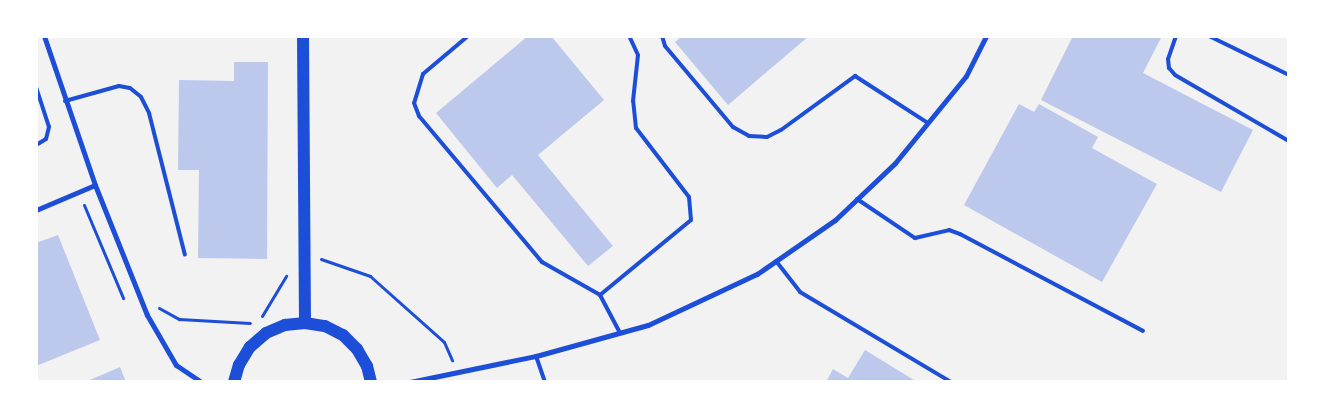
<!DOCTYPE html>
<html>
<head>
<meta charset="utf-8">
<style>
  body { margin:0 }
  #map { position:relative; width:1325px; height:418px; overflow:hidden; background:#f2f2f2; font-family:"Source Sans 3",sans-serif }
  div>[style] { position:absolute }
  .building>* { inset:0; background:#bdc9ec }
  .path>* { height:3px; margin:-1.5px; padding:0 1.5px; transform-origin:1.5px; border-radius:1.5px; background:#1d4ed8 }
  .service>* { height:4px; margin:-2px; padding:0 2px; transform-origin:2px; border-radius:2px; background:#1d4ed8 }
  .minor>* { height:5px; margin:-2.5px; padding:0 2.5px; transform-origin:2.5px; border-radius:2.5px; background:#1d4ed8 }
  .primary>* { height:12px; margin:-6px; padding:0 6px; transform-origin:6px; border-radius:6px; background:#1d4ed8 }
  span { translate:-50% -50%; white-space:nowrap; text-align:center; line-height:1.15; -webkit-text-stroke:4px #fff; paint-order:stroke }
  .frame { position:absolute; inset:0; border:38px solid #fff; pointer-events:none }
</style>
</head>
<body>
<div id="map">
  <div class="building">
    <div style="clip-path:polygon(528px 36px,551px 36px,604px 100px,538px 155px,613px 246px,588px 266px,512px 175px,497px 188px,436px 113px)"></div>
    <div style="clip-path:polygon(682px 36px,809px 36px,728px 105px,675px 42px)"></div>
    <div style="clip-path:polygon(1073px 36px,1162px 36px,1143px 73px,1253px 130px,1221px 192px,1041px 100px)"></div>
    <div style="clip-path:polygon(234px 62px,268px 62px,267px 259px,198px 258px,199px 170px,178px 170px,179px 80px,234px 81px)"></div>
    <div style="clip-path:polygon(1019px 104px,1034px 112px,1039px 104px,1098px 137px,1092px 148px,1157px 184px,1102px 282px,964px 205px)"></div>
    <div style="clip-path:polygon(58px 235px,100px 340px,36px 366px,36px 243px)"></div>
    <div style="clip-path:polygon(865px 350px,917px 382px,826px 382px,833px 369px,848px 378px)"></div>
    <div style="clip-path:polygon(120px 367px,126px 382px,85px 382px)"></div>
  </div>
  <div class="path">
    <div style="left:84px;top:205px;width:101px;rotate:67.2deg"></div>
    <div style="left:321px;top:259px;width:52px;rotate:19.1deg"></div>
    <div style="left:370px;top:276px;width:99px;rotate:41.7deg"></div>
    <div style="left:444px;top:342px;width:20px;rotate:66deg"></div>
    <div style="left:159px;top:308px;width:23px;rotate:29deg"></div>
    <div style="left:179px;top:319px;width:71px;rotate:3.2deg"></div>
    <div style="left:262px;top:316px;width:47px;rotate:-59deg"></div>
  </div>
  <div class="service">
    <div style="left:468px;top:36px;width:59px;rotate:139.8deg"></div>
    <div style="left:423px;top:74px;width:30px;rotate:107deg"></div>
    <div style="left:414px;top:103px;width:14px;rotate:69deg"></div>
    <div style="left:419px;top:116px;width:191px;rotate:49.9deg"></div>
    <div style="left:542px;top:262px;width:67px;rotate:29.6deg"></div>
    <div style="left:600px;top:295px;width:43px;rotate:62.2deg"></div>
    <div style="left:662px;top:36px;width:10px;rotate:73deg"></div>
    <div style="left:665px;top:46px;width:106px;rotate:50deg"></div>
    <div style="left:733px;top:127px;width:18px;rotate:29deg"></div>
    <div style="left:749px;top:136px;width:18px;rotate:3deg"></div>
    <div style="left:767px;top:137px;width:16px;rotate:-27deg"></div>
    <div style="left:781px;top:130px;width:92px;rotate:-36.1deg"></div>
    <div style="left:855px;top:76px;width:87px;rotate:32.8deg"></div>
    <div style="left:1176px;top:36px;width:24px;rotate:109deg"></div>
    <div style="left:1168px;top:59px;width:9px;rotate:84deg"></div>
    <div style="left:1169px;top:68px;width:9px;rotate:49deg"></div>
    <div style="left:1175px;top:75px;width:132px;rotate:30.1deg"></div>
    <div style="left:1209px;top:36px;width:89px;rotate:26deg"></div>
    <div style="left:36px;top:87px;width:42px;rotate:72deg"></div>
    <div style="left:49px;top:127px;width:12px;rotate:104deg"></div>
    <div style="left:46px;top:139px;width:12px;rotate:149deg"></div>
    <div style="left:65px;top:101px;width:56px;rotate:-15.5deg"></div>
    <div style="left:119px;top:86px;width:11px;rotate:10deg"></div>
    <div style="left:130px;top:88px;width:14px;rotate:39deg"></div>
    <div style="left:141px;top:97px;width:18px;rotate:63deg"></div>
    <div style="left:149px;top:113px;width:146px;rotate:75.8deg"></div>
    <div style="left:857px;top:199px;width:70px;rotate:33.9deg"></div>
    <div style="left:915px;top:238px;width:35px;rotate:-13deg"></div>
    <div style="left:949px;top:230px;width:12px;rotate:20deg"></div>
    <div style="left:960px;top:234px;width:207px;rotate:27.9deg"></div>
    <div style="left:776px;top:261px;width:39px;rotate:52deg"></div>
    <div style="left:800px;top:292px;width:176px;rotate:30.8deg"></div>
    <div style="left:600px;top:295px;width:118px;rotate:-39.5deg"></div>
    <div style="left:691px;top:220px;width:23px;rotate:-95deg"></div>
    <div style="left:689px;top:197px;width:87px;rotate:-127.5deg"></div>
    <div style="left:636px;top:128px;width:27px;rotate:-96deg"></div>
    <div style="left:633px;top:101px;width:46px;rotate:-83.8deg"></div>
    <div style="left:638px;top:55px;width:21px;rotate:-115deg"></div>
    <div style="left:536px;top:356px;width:28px;rotate:71deg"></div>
  </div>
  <div class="minor">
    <div style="left:44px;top:36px;width:157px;rotate:71.1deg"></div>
    <div style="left:95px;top:185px;width:140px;rotate:68.2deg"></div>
    <div style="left:147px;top:315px;width:58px;rotate:59.9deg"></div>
    <div style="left:176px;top:365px;width:30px;rotate:34deg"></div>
    <div style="left:36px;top:210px;width:64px;rotate:-23deg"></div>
    <div style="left:410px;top:382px;width:129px;rotate:-11.7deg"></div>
    <div style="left:536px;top:356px;width:116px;rotate:-15.5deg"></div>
    <div style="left:648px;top:325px;width:120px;rotate:-25.1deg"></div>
    <div style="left:757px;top:274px;width:95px;rotate:-34.7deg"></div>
    <div style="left:835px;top:220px;width:83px;rotate:-43.5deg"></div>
    <div style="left:895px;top:163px;width:112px;rotate:-50.8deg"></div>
    <div style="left:966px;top:76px;width:45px;rotate:-63.4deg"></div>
  </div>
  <div class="primary">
    <div style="left:303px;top:36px;width:287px;rotate:89.6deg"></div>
    <div style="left:234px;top:382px;width:18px;rotate:-74deg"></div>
    <div style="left:239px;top:365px;width:21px;rotate:-59deg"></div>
    <div style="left:250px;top:347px;width:21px;rotate:-41deg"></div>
    <div style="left:266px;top:333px;width:21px;rotate:-23deg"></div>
    <div style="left:285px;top:325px;width:20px;rotate:-6deg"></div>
    <div style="left:305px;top:323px;width:20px;rotate:9deg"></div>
    <div style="left:325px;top:326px;width:20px;rotate:27deg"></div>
    <div style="left:343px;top:335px;width:20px;rotate:45deg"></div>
    <div style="left:357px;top:349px;width:20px;rotate:60deg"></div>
    <div style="left:367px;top:366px;width:16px;rotate:76deg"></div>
  </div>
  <div class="frame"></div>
</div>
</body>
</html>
